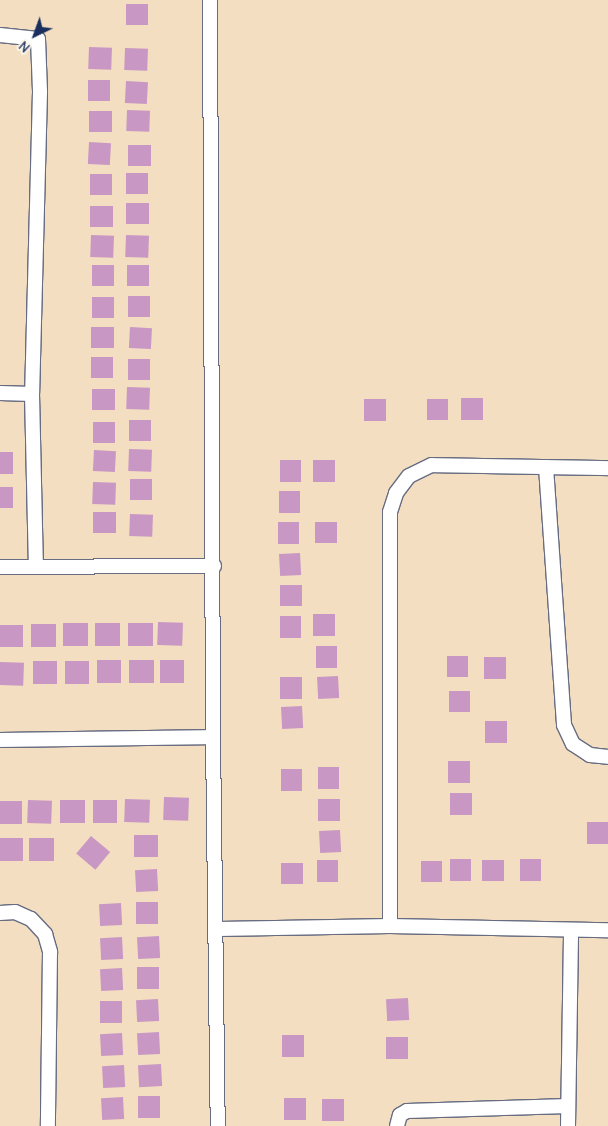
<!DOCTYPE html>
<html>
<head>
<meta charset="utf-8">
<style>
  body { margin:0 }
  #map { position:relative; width:608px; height:1126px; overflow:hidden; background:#f3dec1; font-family:"Comic Neue",sans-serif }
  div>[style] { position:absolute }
  .building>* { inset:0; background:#c997c4; transform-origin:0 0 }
  .roads { filter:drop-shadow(1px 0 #676c81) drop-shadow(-1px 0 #676c81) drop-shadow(0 1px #676c81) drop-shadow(0 -1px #676c81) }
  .street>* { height:14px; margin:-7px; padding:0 7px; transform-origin:7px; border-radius:7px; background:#fff }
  span { translate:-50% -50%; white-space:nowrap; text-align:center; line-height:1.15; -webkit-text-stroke:4.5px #fbf7ec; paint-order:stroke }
  .north { position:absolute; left:10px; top:10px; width:50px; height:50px; -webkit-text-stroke:4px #fbf7ec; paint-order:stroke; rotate:222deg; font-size:14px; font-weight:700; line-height:20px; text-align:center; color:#1b2f5e }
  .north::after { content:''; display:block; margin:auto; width:18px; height:22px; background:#1b2f5e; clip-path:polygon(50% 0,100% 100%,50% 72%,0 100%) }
</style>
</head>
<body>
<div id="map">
  <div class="building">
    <div style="left:126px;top:4px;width:22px;height:21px"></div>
    <div style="left:89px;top:47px;width:23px;height:22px;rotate:2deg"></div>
    <div style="left:125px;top:48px;width:23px;height:22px;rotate:2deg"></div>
    <div style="left:88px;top:80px;width:22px;height:21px"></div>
    <div style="left:126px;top:81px;width:22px;height:22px;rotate:3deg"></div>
    <div style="left:127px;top:110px;width:23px;height:21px;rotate:2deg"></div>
    <div style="left:89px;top:111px;width:23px;height:21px"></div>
    <div style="left:89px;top:142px;width:22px;height:22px;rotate:3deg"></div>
    <div style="left:128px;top:145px;width:23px;height:21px"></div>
    <div style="left:126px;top:173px;width:22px;height:21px"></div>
    <div style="left:90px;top:174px;width:22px;height:21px"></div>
    <div style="left:126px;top:203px;width:23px;height:21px"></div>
    <div style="left:90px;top:206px;width:23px;height:21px"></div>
    <div style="left:91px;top:235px;width:23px;height:22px;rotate:2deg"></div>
    <div style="left:126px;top:235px;width:23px;height:22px;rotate:2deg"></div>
    <div style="left:92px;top:265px;width:22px;height:21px"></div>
    <div style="left:127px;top:265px;width:22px;height:21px"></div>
    <div style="left:128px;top:296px;width:22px;height:21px"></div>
    <div style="left:92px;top:297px;width:22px;height:21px"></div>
    <div style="left:91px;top:327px;width:23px;height:21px"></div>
    <div style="left:130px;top:327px;width:22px;height:21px;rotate:3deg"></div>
    <div style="left:91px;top:357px;width:22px;height:21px"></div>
    <div style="left:128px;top:359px;width:22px;height:21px"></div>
    <div style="left:127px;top:387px;width:23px;height:22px;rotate:2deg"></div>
    <div style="left:92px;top:389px;width:23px;height:21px"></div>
    <div style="left:483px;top:398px;width:22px;height:22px;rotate:90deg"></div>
    <div style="left:364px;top:399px;width:22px;height:22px"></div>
    <div style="left:427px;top:399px;width:21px;height:21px"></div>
    <div style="left:129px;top:420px;width:22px;height:21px"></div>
    <div style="left:93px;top:422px;width:22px;height:21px"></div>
    <div style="left:129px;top:449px;width:23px;height:22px;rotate:2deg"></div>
    <div style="left:94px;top:450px;width:22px;height:21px;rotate:3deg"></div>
    <div style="left:0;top:452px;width:13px;height:22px"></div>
    <div style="left:280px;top:460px;width:21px;height:22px"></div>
    <div style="left:313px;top:460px;width:22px;height:22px"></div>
    <div style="left:130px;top:479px;width:22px;height:21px"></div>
    <div style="left:93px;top:482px;width:23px;height:22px;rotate:2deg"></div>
    <div style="left:0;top:487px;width:13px;height:21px"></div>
    <div style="left:279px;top:491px;width:21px;height:22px"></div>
    <div style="left:93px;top:512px;width:23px;height:21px"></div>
    <div style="left:130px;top:514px;width:23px;height:22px;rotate:2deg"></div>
    <div style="left:278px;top:522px;width:21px;height:22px"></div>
    <div style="left:315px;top:522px;width:22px;height:21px"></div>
    <div style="left:300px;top:553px;width:22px;height:21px;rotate:87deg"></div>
    <div style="left:280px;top:585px;width:22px;height:21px"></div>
    <div style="left:313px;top:614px;width:22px;height:22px"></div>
    <div style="left:280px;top:616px;width:21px;height:22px"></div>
    <div style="left:158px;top:622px;width:25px;height:23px;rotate:2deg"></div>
    <div style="left:63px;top:623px;width:25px;height:23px"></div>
    <div style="left:95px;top:623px;width:25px;height:23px"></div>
    <div style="left:128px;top:623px;width:25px;height:23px"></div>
    <div style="left:31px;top:624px;width:25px;height:23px"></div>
    <div style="left:0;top:625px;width:23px;height:22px"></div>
    <div style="left:316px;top:646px;width:21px;height:22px"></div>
    <div style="left:447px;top:656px;width:21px;height:21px"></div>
    <div style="left:484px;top:657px;width:22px;height:22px"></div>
    <div style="left:97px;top:660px;width:24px;height:23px"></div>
    <div style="left:129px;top:660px;width:25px;height:23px"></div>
    <div style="left:160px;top:660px;width:24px;height:23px"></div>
    <div style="left:33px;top:661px;width:24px;height:23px"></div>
    <div style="left:65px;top:661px;width:24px;height:23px"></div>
    <div style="left:0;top:662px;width:24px;height:23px;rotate:2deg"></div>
    <div style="left:338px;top:676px;width:22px;height:21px;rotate:87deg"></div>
    <div style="left:280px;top:677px;width:22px;height:22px"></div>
    <div style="left:449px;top:691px;width:21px;height:21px"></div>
    <div style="left:302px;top:706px;width:22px;height:21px;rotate:87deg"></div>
    <div style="left:485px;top:721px;width:22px;height:22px"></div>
    <div style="left:448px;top:761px;width:22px;height:22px"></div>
    <div style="left:318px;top:767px;width:21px;height:22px"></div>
    <div style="left:281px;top:769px;width:21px;height:22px"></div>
    <div style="left:472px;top:793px;width:22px;height:22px;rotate:90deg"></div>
    <div style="left:164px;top:797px;width:25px;height:23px;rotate:2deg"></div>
    <div style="left:125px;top:799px;width:25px;height:23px;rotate:2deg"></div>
    <div style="left:318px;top:799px;width:22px;height:22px"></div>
    <div style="left:28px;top:800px;width:24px;height:23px;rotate:2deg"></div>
    <div style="left:60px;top:800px;width:25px;height:23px"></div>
    <div style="left:93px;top:800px;width:24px;height:23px"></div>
    <div style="left:0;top:801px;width:22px;height:23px"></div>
    <div style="left:608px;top:822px;width:22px;height:21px;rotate:90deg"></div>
    <div style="left:340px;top:830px;width:22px;height:21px;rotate:87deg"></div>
    <div style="left:134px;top:835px;width:24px;height:22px"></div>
    <div style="left:91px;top:836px;width:25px;height:23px;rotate:40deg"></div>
    <div style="left:0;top:838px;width:23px;height:23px"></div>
    <div style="left:29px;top:838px;width:25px;height:23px"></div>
    <div style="left:450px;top:859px;width:21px;height:22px"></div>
    <div style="left:520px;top:859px;width:21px;height:22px"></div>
    <div style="left:317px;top:860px;width:21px;height:22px"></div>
    <div style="left:482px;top:860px;width:22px;height:21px"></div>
    <div style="left:421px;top:861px;width:21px;height:21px"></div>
    <div style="left:281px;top:863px;width:22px;height:21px"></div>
    <div style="left:157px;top:869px;width:22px;height:22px;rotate:87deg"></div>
    <div style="left:136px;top:902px;width:22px;height:22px"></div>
    <div style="left:121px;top:903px;width:22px;height:22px;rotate:87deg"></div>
    <div style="left:159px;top:936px;width:22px;height:22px;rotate:87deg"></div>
    <div style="left:122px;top:937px;width:22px;height:22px;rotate:87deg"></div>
    <div style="left:137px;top:967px;width:22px;height:22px"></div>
    <div style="left:122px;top:968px;width:22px;height:22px;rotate:87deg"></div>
    <div style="left:408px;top:998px;width:22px;height:22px;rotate:87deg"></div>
    <div style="left:158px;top:999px;width:22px;height:22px;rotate:87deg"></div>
    <div style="left:122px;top:1001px;width:22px;height:22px;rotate:90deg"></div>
    <div style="left:159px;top:1032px;width:22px;height:22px;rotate:87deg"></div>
    <div style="left:122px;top:1033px;width:22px;height:22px;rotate:87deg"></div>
    <div style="left:282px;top:1035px;width:22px;height:22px"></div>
    <div style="left:386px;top:1037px;width:22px;height:22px"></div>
    <div style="left:161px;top:1064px;width:22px;height:23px;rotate:87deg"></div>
    <div style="left:124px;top:1065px;width:22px;height:22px;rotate:87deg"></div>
    <div style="left:138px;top:1096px;width:22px;height:22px"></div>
    <div style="left:123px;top:1097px;width:22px;height:22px;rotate:87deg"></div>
    <div style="left:306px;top:1098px;width:22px;height:22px;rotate:90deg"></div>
    <div style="left:322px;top:1099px;width:22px;height:22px"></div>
  </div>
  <div class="roads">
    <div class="street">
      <div style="left:0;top:35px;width:38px;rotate:6deg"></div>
      <div style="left:38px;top:39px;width:53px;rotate:87.8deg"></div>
      <div style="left:40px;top:92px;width:302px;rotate:91.5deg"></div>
      <div style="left:32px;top:394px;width:172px;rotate:88.7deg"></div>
      <div style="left:0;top:393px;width:32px;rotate:2deg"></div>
      <div style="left:546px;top:467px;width:259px;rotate:86deg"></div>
      <div style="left:564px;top:725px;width:21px;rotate:65deg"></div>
      <div style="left:573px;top:744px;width:20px;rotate:33deg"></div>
      <div style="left:590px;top:755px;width:18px;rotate:6deg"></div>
      <div style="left:0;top:567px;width:214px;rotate:-0.3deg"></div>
      <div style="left:213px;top:737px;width:389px;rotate:89.3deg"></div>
      <div style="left:0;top:740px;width:213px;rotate:-0.8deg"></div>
      <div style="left:213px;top:737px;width:737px;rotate:-90.23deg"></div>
      <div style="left:0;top:913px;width:15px;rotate:-4deg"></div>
      <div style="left:15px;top:912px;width:17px;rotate:24deg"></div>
      <div style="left:31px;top:919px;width:21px;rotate:47deg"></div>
      <div style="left:45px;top:934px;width:19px;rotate:74deg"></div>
      <div style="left:50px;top:952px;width:174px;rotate:90.7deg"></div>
      <div style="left:390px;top:926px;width:414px;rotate:-90deg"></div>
      <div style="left:390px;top:512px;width:20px;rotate:-72deg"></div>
      <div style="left:396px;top:493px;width:21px;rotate:-53deg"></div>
      <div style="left:409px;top:476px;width:25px;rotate:-26deg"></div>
      <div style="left:432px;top:465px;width:176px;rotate:1deg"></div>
      <div style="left:218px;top:929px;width:172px;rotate:-1deg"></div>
      <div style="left:390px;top:926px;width:218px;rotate:1.1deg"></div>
      <div style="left:397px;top:1126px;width:11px;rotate:-75deg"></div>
      <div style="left:400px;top:1115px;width:8px;rotate:-30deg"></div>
      <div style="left:407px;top:1111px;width:161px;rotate:-1.8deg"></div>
      <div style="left:568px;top:1126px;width:196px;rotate:-89.1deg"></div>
    </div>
  </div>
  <div class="north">N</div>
</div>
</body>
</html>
